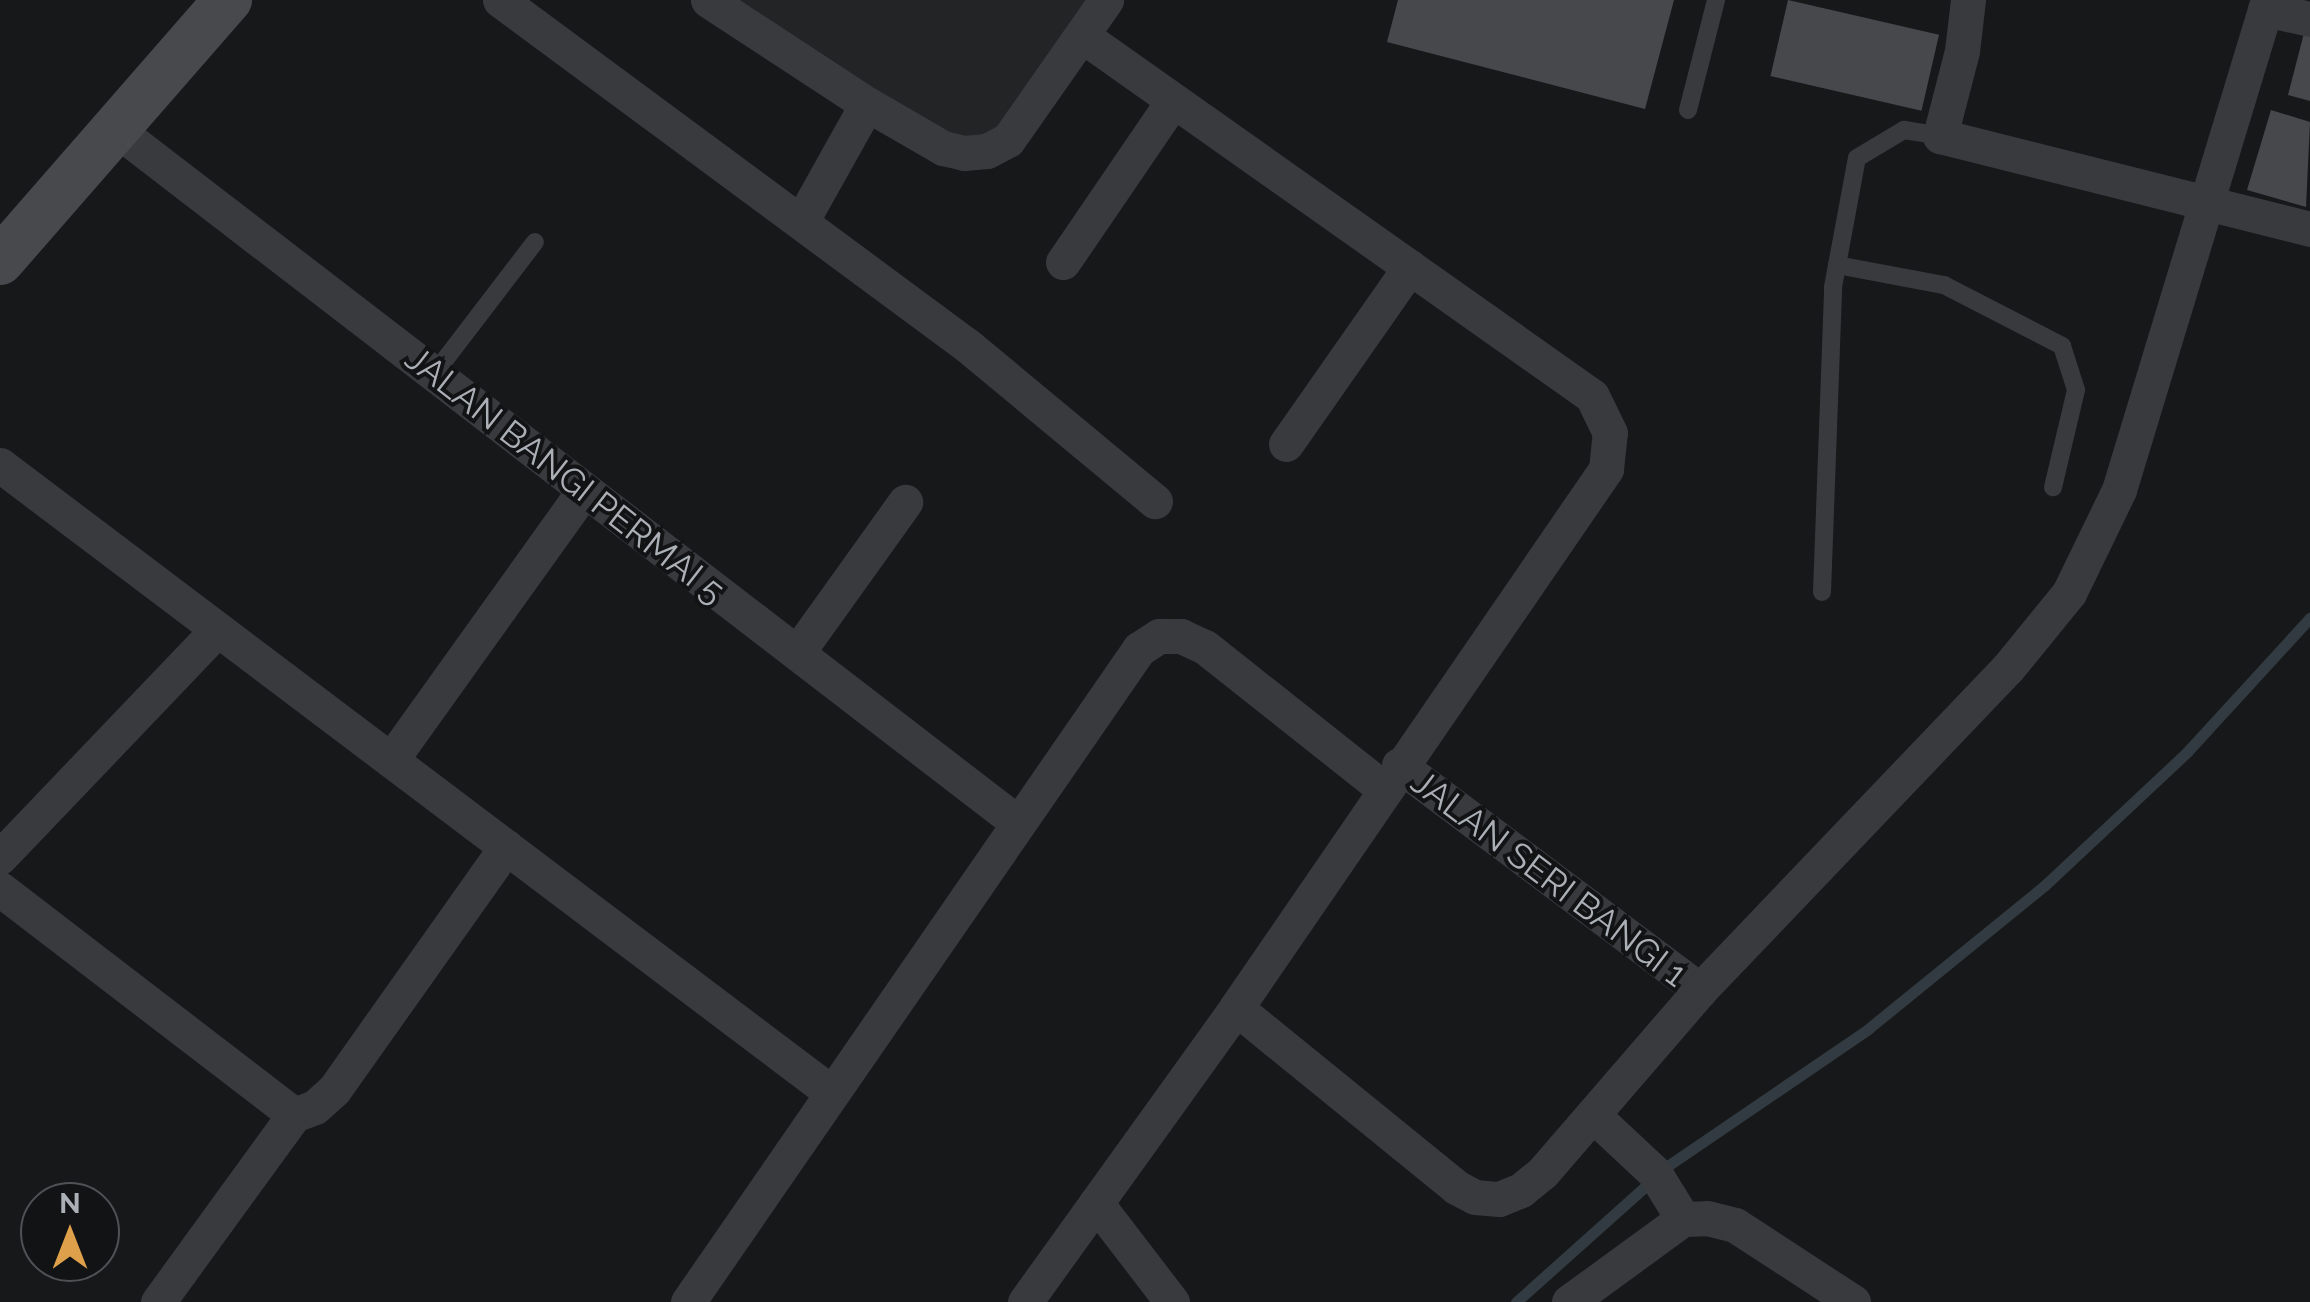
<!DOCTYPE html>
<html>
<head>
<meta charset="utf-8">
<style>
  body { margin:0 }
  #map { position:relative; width:2310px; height:1302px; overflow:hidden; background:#171819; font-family:Raleway,sans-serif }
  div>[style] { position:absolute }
  .built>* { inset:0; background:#232426 }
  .stream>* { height:11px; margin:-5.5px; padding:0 5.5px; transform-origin:5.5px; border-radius:5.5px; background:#323b41 }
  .building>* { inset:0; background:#47484b; transform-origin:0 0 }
  .lane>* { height:18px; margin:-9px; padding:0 9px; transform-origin:9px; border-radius:9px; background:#393a3e }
  .street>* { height:35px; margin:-17.5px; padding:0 17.5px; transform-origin:17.5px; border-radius:17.5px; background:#393a3e }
  .secondary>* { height:48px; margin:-24px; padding:0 24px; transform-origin:24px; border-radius:24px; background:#47494d }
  span { translate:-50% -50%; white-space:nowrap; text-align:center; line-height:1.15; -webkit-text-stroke:8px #121314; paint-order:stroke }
  .street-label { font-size:35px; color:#abb0b7 }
  .north { position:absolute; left:20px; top:1182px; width:100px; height:100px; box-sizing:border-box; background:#121314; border:2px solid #4f5255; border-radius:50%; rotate:0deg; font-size:28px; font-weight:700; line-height:40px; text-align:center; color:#abb0b7 }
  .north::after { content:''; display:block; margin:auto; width:35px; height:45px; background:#dea04a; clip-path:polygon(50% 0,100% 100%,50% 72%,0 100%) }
</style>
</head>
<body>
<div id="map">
  <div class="built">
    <div style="clip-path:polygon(736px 0,1093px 0,998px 127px,976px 139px,948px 138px)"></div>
  </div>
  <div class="stream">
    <div style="left:1516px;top:1302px;width:205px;rotate:-41.8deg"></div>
    <div style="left:1669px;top:1165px;width:241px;rotate:-34.3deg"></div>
    <div style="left:1868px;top:1029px;width:227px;rotate:-39.1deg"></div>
    <div style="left:2044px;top:886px;width:196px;rotate:-43.1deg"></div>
    <div style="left:2187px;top:752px;width:182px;rotate:-47.5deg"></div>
  </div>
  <div class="building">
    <div style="clip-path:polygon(1398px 0,1674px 0,1645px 109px,1387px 42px)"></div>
    <div style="left:1788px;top:0;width:155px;height:78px;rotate:13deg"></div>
    <div style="clip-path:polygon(2304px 33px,2310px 35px,2310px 101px,2288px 95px)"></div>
    <div style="clip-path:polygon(2271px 110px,2310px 122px,2306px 207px,2247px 190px)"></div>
  </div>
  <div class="lane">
    <div style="left:1688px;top:110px;width:114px;rotate:-75.7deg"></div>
    <div style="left:1837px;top:265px;width:109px;rotate:10.6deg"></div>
    <div style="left:1944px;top:285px;width:133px;rotate:27.3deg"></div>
    <div style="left:2062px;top:346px;width:46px;rotate:72.3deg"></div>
    <div style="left:2076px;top:390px;width:100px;rotate:103.3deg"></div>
    <div style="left:434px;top:374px;width:166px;rotate:-52.6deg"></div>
    <div style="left:1822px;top:592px;width:305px;rotate:-87.9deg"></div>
    <div style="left:1833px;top:287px;width:131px;rotate:-79.5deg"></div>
    <div style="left:1857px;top:158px;width:55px;rotate:-30.8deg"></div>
    <div style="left:1904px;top:130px;width:36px;rotate:9deg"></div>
  </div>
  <div class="street">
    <div style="left:500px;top:0;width:582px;rotate:36.48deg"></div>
    <div style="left:968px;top:346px;width:243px;rotate:39.7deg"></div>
    <div style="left:708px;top:0;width:190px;rotate:33.2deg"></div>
    <div style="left:867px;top:104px;width:88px;rotate:30.1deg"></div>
    <div style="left:943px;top:148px;width:22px;rotate:13deg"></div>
    <div style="left:964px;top:153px;width:23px;rotate:-5deg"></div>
    <div style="left:987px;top:151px;width:24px;rotate:-28deg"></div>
    <div style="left:1008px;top:140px;width:171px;rotate:-55deg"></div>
    <div style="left:1968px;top:0;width:51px;rotate:96.7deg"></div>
    <div style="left:1962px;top:51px;width:88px;rotate:104.5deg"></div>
    <div style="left:1940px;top:136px;width:382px;rotate:14.1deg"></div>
    <div style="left:2265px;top:9px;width:46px;rotate:12.5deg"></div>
    <div style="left:113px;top:127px;width:1142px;rotate:37.56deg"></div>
    <div style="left:801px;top:222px;width:135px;rotate:-60.8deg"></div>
    <div style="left:1063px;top:262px;width:194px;rotate:-55.7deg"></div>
    <div style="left:1286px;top:444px;width:216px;rotate:-55deg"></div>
    <div style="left:0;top:465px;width:1042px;rotate:37.05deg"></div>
    <div style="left:797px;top:653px;width:186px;rotate:-54.4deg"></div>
    <div style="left:391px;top:760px;width:332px;rotate:-54.4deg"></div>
    <div style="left:1399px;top:765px;width:376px;rotate:36.8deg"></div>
    <div style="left:0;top:857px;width:314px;rotate:-46.3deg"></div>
    <div style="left:0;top:889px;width:371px;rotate:37.5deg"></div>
    <div style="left:1236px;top:1008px;width:284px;rotate:39.1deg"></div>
    <div style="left:1456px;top:1187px;width:21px;rotate:28deg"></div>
    <div style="left:1475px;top:1197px;width:24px;rotate:5deg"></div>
    <div style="left:1499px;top:1199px;width:24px;rotate:-22deg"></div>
    <div style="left:1521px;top:1190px;width:28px;rotate:-39deg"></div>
    <div style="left:1543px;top:1172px;width:240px;rotate:-49.2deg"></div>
    <div style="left:1700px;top:990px;width:444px;rotate:-46.3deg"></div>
    <div style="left:2007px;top:669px;width:98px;rotate:-50.8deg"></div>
    <div style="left:2069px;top:593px;width:114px;rotate:-64.1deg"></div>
    <div style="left:2119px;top:490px;width:512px;rotate:-73.09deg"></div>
    <div style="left:1594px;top:1116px;width:82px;rotate:43deg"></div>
    <div style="left:1654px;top:1172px;width:55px;rotate:58.3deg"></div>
    <div style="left:1683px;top:1219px;width:24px;rotate:-2deg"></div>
    <div style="left:1707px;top:1218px;width:29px;rotate:14deg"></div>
    <div style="left:1735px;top:1225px;width:141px;rotate:33.1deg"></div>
    <div style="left:1096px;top:1203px;width:125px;rotate:52.5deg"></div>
    <div style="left:158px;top:1302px;width:231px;rotate:-54deg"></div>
    <div style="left:294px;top:1115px;width:22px;rotate:-21deg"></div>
    <div style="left:315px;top:1107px;width:25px;rotate:-42deg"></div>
    <div style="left:334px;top:1090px;width:298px;rotate:-54.7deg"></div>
    <div style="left:688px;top:1302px;width:794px;rotate:-55.37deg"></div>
    <div style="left:1139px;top:649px;width:24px;rotate:-33deg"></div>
    <div style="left:1159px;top:636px;width:22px"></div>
    <div style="left:1181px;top:636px;width:26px;rotate:25deg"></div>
    <div style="left:1205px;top:647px;width:227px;rotate:38.4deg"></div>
    <div style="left:1025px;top:1302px;width:362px;rotate:-54.3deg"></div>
    <div style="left:1236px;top:1008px;width:654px;rotate:-55.53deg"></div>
    <div style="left:1606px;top:469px;width:36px;rotate:-84deg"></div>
    <div style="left:1610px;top:433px;width:41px;rotate:-115.9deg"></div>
    <div style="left:1592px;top:396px;width:622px;rotate:-144.75deg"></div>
    <div style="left:1569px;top:1302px;width:141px;rotate:-36.1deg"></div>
  </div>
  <div class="secondary">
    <div style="left:0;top:261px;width:347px;rotate:-48.9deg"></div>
  </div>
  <div class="street-label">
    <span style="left:565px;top:475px;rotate:38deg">JALAN BANGI PERMAI 5</span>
    <span style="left:1549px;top:878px;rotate:37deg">JALAN SERI BANGI 1</span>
  </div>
  <div class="north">N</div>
</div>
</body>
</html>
